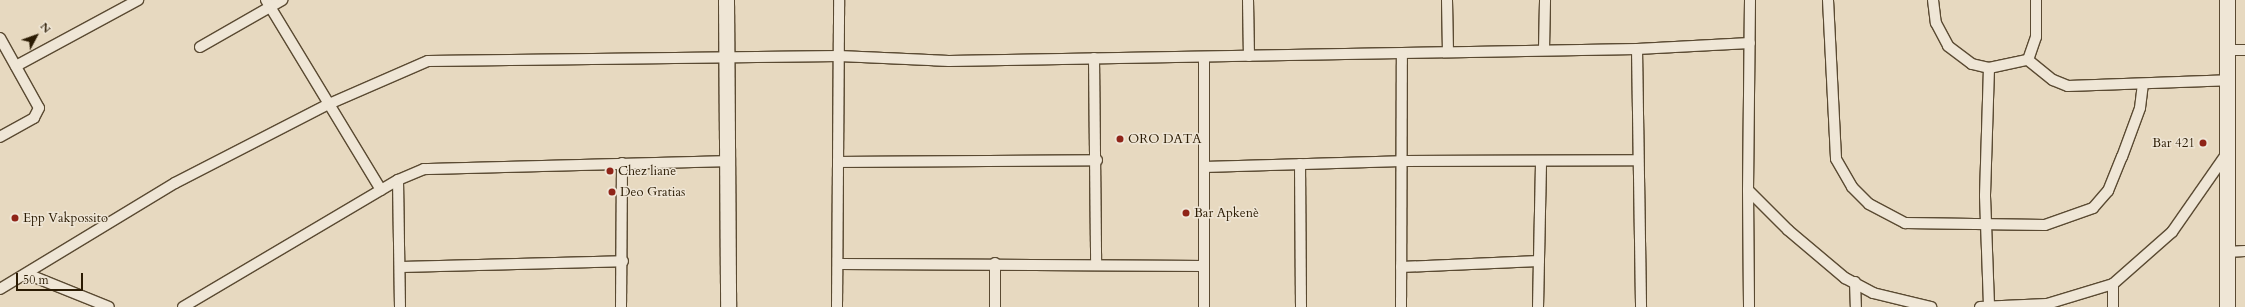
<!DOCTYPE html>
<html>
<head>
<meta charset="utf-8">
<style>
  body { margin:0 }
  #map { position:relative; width:2245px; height:307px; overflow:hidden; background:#e7d9c0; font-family:Cardo,serif }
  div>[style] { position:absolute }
  .roads { filter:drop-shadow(1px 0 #5a4a32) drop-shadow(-1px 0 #5a4a32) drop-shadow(0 1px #5a4a32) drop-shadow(0 -1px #5a4a32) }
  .street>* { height:10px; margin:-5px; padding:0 5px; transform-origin:5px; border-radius:5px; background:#efe6d6 }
  .secondary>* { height:15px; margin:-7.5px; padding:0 7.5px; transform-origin:7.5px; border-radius:7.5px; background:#efe6d6 }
  .dots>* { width:11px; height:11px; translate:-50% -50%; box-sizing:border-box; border:2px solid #efe6d6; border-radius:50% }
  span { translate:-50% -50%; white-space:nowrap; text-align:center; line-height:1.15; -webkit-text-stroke:3px #efe6d6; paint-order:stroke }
  .poi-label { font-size:13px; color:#2b1b03 }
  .left { translate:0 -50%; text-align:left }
  .right { translate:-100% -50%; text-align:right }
  .north { position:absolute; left:16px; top:16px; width:40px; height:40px; -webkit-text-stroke:3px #efe6d6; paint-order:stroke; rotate:49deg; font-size:11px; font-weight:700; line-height:16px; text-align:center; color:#2b1b03 }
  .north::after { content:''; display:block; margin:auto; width:14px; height:18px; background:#2b1b03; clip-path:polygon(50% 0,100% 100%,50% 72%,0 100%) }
  .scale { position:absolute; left:16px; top:273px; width:67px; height:18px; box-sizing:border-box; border:2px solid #2b1b03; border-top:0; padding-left:5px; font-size:12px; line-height:14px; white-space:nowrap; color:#2b1b03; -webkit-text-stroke:3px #efe6d6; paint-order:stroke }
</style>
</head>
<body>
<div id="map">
  <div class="roads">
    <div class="street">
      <div style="left:266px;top:0;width:222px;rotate:58.8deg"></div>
      <div style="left:1248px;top:0;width:56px;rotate:89deg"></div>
      <div style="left:1447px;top:0;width:51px;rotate:88.9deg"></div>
      <div style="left:1750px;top:0;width:190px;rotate:90.6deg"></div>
      <div style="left:1748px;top:190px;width:57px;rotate:45deg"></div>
      <div style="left:1788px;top:230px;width:75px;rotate:40.1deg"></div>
      <div style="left:1845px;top:278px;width:32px;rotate:28deg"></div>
      <div style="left:1873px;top:293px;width:60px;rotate:13.6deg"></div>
      <div style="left:1828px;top:0;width:159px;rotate:87.1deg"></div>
      <div style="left:1836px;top:159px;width:32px;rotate:60deg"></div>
      <div style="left:1852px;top:187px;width:24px;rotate:45deg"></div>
      <div style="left:1869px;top:204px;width:41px;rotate:27.8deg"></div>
      <div style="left:1905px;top:223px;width:140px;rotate:0.8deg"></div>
      <div style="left:2045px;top:225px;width:51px;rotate:-19.5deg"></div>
      <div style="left:2093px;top:208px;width:23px;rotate:-49deg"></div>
      <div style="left:2108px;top:191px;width:37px;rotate:-68deg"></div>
      <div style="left:2122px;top:157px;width:52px;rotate:-69.8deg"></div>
      <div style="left:2140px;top:108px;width:24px;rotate:-83deg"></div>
      <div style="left:1933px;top:0;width:23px;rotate:83deg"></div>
      <div style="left:1936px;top:23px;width:26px;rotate:62deg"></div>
      <div style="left:1948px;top:46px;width:30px;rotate:37deg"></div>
      <div style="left:1972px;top:64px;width:17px;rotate:13deg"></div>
      <div style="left:1989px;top:68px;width:40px;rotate:-12deg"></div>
      <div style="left:2028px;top:60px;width:24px;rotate:-71deg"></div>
      <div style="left:2036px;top:37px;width:37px;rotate:-90deg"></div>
      <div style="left:0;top:38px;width:80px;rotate:60.9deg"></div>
      <div style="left:39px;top:108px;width:11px;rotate:117deg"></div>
      <div style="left:34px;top:118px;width:39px;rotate:151deg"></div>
      <div style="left:200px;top:47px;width:95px;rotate:-29.8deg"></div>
      <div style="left:1544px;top:49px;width:49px;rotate:-88.8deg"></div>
      <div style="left:1637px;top:49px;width:258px;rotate:89.1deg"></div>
      <div style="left:2227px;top:50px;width:18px"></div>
      <div style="left:1204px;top:57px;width:250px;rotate:90deg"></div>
      <div style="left:1094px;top:58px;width:206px;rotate:89.4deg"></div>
      <div style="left:2028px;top:60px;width:32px;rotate:39deg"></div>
      <div style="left:2053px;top:80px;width:16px;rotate:22deg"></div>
      <div style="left:2068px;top:86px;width:160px;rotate:-2.1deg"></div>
      <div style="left:16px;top:66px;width:139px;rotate:-28.4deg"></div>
      <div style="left:1989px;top:68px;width:128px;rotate:91.8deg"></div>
      <div style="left:1985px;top:196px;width:111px;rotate:87.9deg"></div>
      <div style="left:840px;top:162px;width:257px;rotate:-0.4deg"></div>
      <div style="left:1300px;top:164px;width:143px;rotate:89.6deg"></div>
      <div style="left:1204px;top:167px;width:198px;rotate:-1.7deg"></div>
      <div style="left:1402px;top:161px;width:236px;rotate:-0.2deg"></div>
      <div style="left:398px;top:180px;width:127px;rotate:89.1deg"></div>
      <div style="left:1748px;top:190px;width:117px;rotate:89.5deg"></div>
      <div style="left:2226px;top:252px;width:19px;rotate:-3deg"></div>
      <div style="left:838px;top:264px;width:366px;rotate:0.3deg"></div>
      <div style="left:401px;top:267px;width:222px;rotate:-1.5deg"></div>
      <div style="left:1401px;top:267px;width:138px;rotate:-2.5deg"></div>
      <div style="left:27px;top:274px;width:88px;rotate:21.9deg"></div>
      <div style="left:1855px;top:282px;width:25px;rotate:88deg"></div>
      <div style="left:2113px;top:284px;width:23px;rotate:90deg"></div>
      <div style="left:0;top:289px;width:205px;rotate:-31.2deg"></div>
      <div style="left:175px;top:183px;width:173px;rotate:-27.2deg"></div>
      <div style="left:329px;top:104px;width:108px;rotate:-23.5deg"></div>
      <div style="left:428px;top:61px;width:411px;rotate:-0.7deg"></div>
      <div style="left:839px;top:56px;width:110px;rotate:2.6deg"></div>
      <div style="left:949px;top:61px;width:688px;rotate:-1deg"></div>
      <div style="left:1637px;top:49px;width:113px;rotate:-3deg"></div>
      <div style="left:183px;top:307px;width:250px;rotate:-30.6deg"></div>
      <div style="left:398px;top:180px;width:28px;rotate:-23deg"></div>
      <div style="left:424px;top:169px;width:303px;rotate:-1.5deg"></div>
      <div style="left:621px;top:307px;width:144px;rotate:-89.6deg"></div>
      <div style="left:837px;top:307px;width:307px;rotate:-89.6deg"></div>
      <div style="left:995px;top:307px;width:44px;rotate:-90deg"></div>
      <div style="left:1401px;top:307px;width:253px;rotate:-89.8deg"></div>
      <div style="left:1538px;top:307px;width:145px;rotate:-88.8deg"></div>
      <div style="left:1980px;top:307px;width:67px;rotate:-2.6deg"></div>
      <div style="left:2047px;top:304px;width:69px;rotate:-16.9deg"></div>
      <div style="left:2113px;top:284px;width:79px;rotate:-41.4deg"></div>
      <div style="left:2172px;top:232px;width:93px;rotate:-55.1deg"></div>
    </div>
    <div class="secondary">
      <div style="left:726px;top:0;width:307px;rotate:89.6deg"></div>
      <div style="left:2227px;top:307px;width:307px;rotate:-90deg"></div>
    </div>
  </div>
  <div class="dots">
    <div style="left:1120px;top:139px;background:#8f2418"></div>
    <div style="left:2203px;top:143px;background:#8f2418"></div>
    <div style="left:610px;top:171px;background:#8f2418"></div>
    <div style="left:612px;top:192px;background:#8f2418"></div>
    <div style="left:1186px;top:213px;background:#8f2418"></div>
    <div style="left:15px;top:218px;background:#8f2418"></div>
  </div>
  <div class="poi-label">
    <span class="left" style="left:1128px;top:139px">ORO DATA</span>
    <span class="right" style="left:2195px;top:143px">Bar 421</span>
    <span class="left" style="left:618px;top:171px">Chez liane</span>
    <span class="left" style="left:620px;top:192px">Deo Gratias</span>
    <span class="left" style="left:1194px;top:213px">Bar Apkenè</span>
    <span class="left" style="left:23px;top:218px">Epp Vakpossito</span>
  </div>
  <div class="north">N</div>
  <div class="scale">50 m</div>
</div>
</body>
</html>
